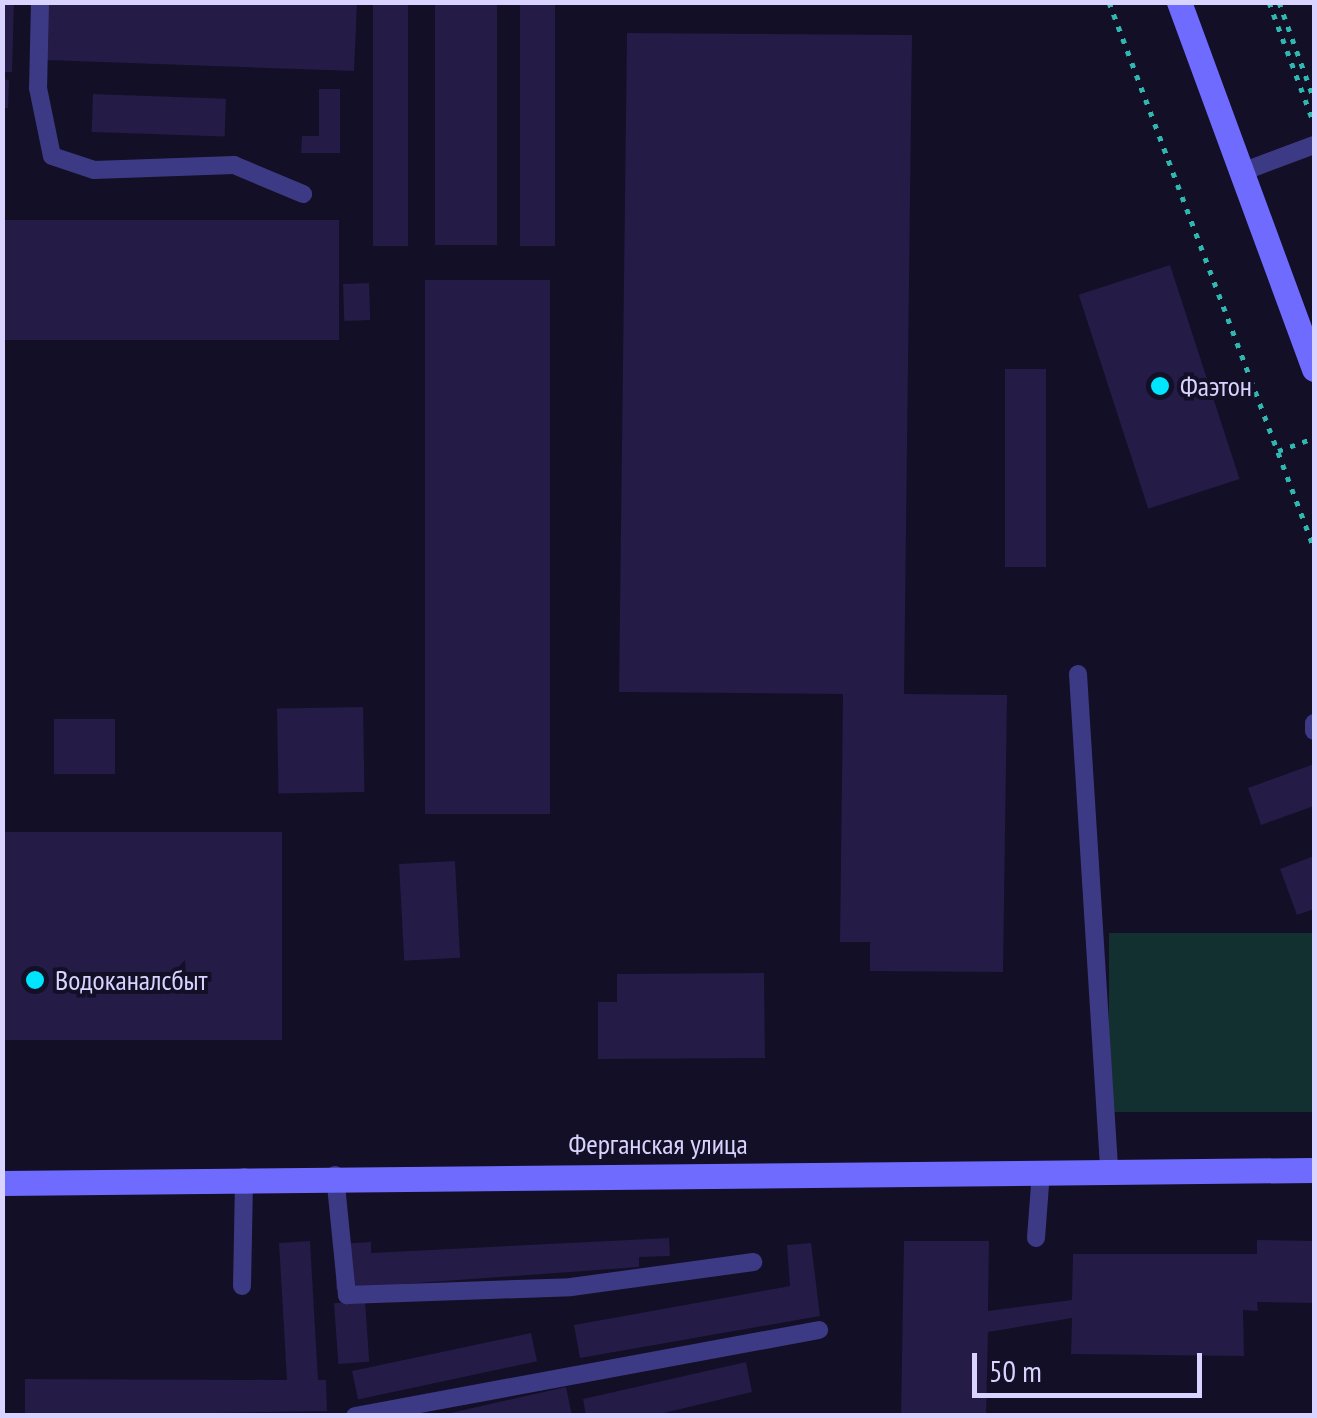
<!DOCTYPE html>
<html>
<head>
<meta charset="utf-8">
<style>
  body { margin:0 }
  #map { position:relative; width:1317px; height:1418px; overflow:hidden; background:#130f26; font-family:"PT Sans Narrow",sans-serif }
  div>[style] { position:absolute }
  .green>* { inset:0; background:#12302f; transform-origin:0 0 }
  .building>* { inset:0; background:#241b47; transform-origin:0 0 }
  .path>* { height:5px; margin-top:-2.5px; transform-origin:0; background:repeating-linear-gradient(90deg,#2fb8b0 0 5px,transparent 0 13px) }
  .lane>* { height:18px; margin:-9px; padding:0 9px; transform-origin:9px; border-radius:9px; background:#3d3a85 }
  .secondary>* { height:25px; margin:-12.5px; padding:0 12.5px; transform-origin:12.5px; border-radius:12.5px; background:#6f6bff }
  .dots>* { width:28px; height:28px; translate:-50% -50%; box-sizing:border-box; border:5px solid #130f26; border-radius:50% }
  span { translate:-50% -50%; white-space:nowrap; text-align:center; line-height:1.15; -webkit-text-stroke:8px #130f26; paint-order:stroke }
  .poi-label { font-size:28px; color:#d9d4ff }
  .left { translate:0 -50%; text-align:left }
  .street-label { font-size:28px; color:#d9d4ff }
  .frame { position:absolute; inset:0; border:5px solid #d9d4ff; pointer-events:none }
  .scale { position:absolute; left:972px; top:1353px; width:230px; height:45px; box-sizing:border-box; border:5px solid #d9d4ff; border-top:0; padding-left:12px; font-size:30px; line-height:35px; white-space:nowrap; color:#d9d4ff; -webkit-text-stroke:8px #130f26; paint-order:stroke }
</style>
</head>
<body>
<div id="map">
  <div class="green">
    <div style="left:1314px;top:933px;width:179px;height:205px;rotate:90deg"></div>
  </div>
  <div class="building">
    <div style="clip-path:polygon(2px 2px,14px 2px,12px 72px,2px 72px)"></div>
    <div style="clip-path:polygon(48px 2px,357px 2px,354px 71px,45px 60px)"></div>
    <div style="left:373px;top:2px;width:35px;height:244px"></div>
    <div style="left:435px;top:2px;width:62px;height:243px"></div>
    <div style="left:520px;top:2px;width:35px;height:244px"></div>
    <div style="clip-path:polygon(627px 33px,912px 35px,904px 694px,1007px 695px,1003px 972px,870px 971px,870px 942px,840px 942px,843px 694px,619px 692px)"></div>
    <div style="clip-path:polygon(2px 79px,9px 80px,8px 108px,2px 108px)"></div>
    <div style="clip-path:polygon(319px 89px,340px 89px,340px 153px,301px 153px,302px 136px,319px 136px)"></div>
    <div style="left:93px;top:94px;width:133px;height:38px;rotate:2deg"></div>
    <div style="left:339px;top:220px;width:120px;height:334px;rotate:90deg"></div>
    <div style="left:1170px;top:265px;width:225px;height:96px;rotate:72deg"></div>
    <div style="left:550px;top:280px;width:534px;height:125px;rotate:90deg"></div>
    <div style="left:369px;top:283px;width:37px;height:26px;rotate:88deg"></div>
    <div style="left:1005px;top:369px;width:41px;height:198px"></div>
    <div style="left:363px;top:707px;width:85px;height:86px;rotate:89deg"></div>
    <div style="left:54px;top:719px;width:61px;height:55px"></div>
    <div style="clip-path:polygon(1314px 764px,1314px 806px,1261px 825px,1248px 788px)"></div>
    <div style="left:2px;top:832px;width:280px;height:208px"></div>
    <div style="clip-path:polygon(1314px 856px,1314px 909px,1297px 915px,1280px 869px)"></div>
    <div style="left:455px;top:861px;width:97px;height:56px;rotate:87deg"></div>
    <div style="clip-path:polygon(764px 973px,765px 1058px,598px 1059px,598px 1002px,617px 1002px,617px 974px)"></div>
    <div style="clip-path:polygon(669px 1238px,670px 1256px,639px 1257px,639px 1267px,336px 1289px,337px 1244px,371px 1242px,371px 1253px)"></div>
    <div style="clip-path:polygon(1257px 1240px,1314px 1241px,1314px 1303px,1257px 1302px,1258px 1311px,1243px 1310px,1244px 1356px,1071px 1354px,1072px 1318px,988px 1332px,986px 1416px,901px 1416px,904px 1241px,989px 1241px,988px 1311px,1072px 1300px,1073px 1254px,1257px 1254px)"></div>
    <div style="clip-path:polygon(310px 1241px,318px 1380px,326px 1380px,327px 1411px,25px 1416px,25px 1379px,287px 1380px,279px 1243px)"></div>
    <div style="clip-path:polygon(811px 1243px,820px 1316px,580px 1358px,574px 1325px,790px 1286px,787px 1245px)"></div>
    <div style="left:365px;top:1301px;width:61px;height:31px;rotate:86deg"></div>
    <div style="left:531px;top:1333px;width:29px;height:183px;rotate:78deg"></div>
    <div style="clip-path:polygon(746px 1362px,752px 1392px,651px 1416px,586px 1416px,583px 1399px)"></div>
    <div style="clip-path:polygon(566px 1387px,572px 1416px,447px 1416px,446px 1414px)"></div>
  </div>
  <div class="path">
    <div style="left:1109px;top:2px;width:583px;rotate:69.42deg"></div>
    <div style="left:1269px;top:2px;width:127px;rotate:69.7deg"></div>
    <div style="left:1279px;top:2px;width:103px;rotate:70.2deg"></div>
    <div style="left:1278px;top:451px;width:38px;rotate:-20deg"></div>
  </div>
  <div class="lane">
    <div style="left:40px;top:2px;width:86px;rotate:91.3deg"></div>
    <div style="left:38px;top:88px;width:69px;rotate:78.4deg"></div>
    <div style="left:52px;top:156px;width:44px;rotate:18.4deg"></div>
    <div style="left:94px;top:170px;width:140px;rotate:-2deg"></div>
    <div style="left:234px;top:165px;width:75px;rotate:22.8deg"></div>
    <div style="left:1242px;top:172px;width:77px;rotate:-20.6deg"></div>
    <div style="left:1078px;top:674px;width:499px;rotate:86.4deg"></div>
    <div style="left:1314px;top:723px;width:8px;rotate:90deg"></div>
    <div style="left:335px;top:1175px;width:121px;rotate:84.3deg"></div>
    <div style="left:347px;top:1295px;width:224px;rotate:-2deg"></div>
    <div style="left:571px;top:1287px;width:184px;rotate:-7.8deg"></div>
    <div style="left:1036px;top:1238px;width:66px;rotate:-85.7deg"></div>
    <div style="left:242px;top:1286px;width:109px;rotate:-88.9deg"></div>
    <div style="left:355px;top:1416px;width:472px;rotate:-10.5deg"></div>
  </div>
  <div class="secondary">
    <div style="left:1179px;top:2px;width:391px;rotate:69.8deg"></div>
    <div style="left:2px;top:1183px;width:1312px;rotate:-0.57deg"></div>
  </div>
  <div class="dots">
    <div style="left:1160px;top:386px;background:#00e5ff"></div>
    <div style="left:35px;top:980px;background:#00e5ff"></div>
  </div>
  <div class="poi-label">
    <span class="left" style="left:1180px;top:386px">Фаэтон</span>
    <span class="left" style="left:55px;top:980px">Водоканалсбыт</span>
  </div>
  <div class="street-label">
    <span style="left:658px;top:1144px">Ферганская улица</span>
  </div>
  <div class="frame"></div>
  <div class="scale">50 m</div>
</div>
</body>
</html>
